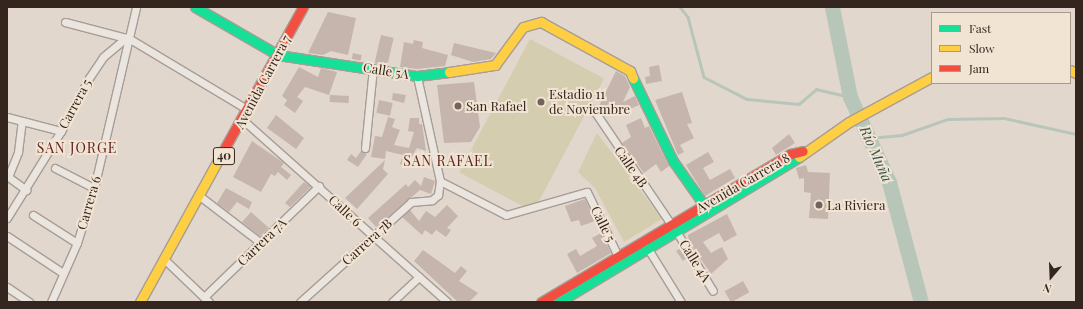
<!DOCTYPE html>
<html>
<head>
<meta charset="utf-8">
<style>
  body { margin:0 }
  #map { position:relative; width:1083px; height:309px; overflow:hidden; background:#e2d7cc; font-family:"Playfair Display",serif }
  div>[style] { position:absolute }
  .green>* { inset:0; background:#d4cdb0; transform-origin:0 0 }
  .stream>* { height:2.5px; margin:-1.25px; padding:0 1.25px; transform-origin:1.25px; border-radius:1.25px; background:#b8c6ba }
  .river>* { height:15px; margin:-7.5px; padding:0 7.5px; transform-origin:7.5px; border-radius:7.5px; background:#b8c6ba }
  .building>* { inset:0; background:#c5b5ad; transform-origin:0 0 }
  .roads { filter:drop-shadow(1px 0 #a79d96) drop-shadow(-1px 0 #a79d96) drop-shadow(0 1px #a79d96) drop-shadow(0 -1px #a79d96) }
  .street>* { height:7px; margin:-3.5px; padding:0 3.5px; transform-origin:3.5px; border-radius:3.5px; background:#eae5de }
  .fast>* { height:9px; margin:-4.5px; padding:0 4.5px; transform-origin:4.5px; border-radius:4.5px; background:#16e098 }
  .slow>* { height:9px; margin:-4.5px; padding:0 4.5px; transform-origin:4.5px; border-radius:4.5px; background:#ffcf43 }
  .jam>* { height:9px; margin:-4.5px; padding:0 4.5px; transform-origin:4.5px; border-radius:4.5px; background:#f24e42 }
  .dots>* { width:11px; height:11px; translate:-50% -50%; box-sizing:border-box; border:2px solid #f2e4d3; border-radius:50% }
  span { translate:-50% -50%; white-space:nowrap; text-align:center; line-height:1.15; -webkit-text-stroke:4px #f2e4d3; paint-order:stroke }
  .shield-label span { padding:1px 3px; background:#f2e4d3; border:1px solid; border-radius:3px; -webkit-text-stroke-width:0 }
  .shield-label { font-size:12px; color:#35251f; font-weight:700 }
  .street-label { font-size:13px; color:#35251f }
  .poi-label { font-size:13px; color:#35251f }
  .left { translate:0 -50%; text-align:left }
  .neighbourhood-label { font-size:14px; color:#5e2322; letter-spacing:1px }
  .water-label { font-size:14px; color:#2f534a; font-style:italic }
  .frame { position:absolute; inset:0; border:8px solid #35251f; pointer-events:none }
  .legend { position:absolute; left:931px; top:12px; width:140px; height:72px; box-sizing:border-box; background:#f2e4d3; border:1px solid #a6988b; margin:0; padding:5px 7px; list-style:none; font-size:12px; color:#35251f }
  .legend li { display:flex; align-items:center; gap:8px; height:20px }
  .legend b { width:20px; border:1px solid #a6988b }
  .north { position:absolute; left:1031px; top:257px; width:40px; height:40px; -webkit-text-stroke:3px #f2e4d3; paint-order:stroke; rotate:199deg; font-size:11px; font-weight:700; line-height:16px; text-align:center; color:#35251f }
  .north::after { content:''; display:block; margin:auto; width:14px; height:18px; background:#35251f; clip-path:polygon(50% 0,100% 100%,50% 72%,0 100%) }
</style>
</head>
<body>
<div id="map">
  <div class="green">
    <div style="left:530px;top:39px;width:84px;height:151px;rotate:28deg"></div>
    <div style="clip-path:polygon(597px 133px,662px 219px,624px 242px,595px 188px,578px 172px)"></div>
  </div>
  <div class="stream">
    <div style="left:680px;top:7px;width:13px;rotate:51deg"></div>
    <div style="left:688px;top:17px;width:62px;rotate:75.1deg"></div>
    <div style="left:704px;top:77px;width:48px;rotate:27.1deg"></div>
    <div style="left:747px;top:99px;width:52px;rotate:5.5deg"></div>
    <div style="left:799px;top:104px;width:23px;rotate:-41deg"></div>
    <div style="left:816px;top:89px;width:35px;rotate:13deg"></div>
    <div style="left:869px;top:138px;width:33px;rotate:-5deg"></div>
    <div style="left:902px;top:135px;width:49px;rotate:-19.2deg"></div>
    <div style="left:948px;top:119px;width:56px;rotate:-1deg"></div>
    <div style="left:1004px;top:118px;width:74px;rotate:12.5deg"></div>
  </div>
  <div class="river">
    <div style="left:832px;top:7px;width:92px;rotate:78.7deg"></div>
    <div style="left:850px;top:97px;width:94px;rotate:65.4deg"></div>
    <div style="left:889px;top:182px;width:124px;rotate:75.1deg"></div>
  </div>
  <div class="building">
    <div style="clip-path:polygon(328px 12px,356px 18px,348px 55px,331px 51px,323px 55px,308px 53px)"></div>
    <div style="left:381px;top:35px;width:13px;height:29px;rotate:13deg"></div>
    <div style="clip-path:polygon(414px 40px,423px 42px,422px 48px,448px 55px,445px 66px,417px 69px,400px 67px,404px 42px,413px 44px)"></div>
    <div style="clip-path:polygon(454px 43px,496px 53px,491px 59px,473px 62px,451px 55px)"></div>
    <div style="left:353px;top:53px;width:9px;height:6px;rotate:13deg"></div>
    <div style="clip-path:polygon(659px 65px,662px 81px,646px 84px,645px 77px,650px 76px,649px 67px)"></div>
    <div style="clip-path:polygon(299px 67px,318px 77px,321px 68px,337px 72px,329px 95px,305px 87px,297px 97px,303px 101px,295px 113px,284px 105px,287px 100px,282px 96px)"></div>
    <div style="clip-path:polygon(616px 71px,625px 76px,630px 87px,623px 102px,635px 96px,639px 105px,617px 115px,599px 106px)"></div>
    <div style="clip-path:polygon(474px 82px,480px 127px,471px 142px,444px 143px,437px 85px)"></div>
    <div style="clip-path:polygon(682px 92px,692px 123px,687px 124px,694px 138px,680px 145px,684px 152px,678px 155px,655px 100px)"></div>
    <div style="clip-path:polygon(393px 93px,406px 95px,404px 103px,392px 100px)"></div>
    <div style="left:330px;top:95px;width:19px;height:7px;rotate:3deg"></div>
    <div style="left:379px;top:100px;width:14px;height:13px;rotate:12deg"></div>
    <div style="clip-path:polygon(276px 115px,304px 138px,296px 149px,267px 128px)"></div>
    <div style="clip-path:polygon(388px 117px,395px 119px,392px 127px,400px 130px,394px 145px,409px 148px,414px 132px,408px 131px,410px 118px,419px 118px,419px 124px,422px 124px,426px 151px,417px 148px,406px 166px,400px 164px,403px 155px,386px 151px,385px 159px,371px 157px,375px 136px,382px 137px)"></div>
    <div style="clip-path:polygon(641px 118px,645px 128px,649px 126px,669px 166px,661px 172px,656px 164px,644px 173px,622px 143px,631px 137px,626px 125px)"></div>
    <div style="clip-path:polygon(789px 134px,795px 143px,776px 155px,772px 148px)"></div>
    <div style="clip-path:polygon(252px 141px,284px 163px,281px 167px,291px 175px,287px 180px,278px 172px,275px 176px,271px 174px,261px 192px,233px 177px)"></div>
    <div style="clip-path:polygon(361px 151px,367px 154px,358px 167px,347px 160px,351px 154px,356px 158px)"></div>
    <div style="clip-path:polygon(708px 152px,714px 162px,703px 168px,710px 180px,730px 169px,735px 178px,705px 196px,686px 165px)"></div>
    <div style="clip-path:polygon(385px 160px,383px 169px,388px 174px,357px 209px,345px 198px)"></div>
    <div style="clip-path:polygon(806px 165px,808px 172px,830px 173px,828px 219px,809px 218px,811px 193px,804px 192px,804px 178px,799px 179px,796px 168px)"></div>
    <div style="clip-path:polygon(424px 177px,435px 181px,431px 194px,420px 190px,376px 227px,368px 218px,406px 184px,408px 187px,415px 180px,421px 186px)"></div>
    <div style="clip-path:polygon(304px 182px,311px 187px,290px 207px,285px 203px)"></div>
    <div style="clip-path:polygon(226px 188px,252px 202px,249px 209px,237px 202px,229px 212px,217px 203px)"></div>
    <div style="clip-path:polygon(585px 199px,595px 221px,581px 226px,579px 220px,571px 222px,565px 206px)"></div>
    <div style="clip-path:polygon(447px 205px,458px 216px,447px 228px,451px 230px,446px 237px,436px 230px,432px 235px,425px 230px,422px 235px,402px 217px,410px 210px,419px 221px,426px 211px,435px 217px)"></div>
    <div style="clip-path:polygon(251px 212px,269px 228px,260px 236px,242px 222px)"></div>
    <div style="clip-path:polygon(727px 214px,737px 235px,724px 242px,719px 233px,703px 242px,711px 253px,722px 247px,728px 259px,711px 274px,689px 242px,688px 235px)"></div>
    <div style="clip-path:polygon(601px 233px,611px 253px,577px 273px,567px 254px,576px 249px,580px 256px,597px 246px,592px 238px)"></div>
    <div style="clip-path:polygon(681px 248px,687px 258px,683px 261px,676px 251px)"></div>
    <div style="clip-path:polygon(423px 250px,455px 273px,461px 266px,467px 271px,459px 281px,478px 293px,469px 302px,458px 302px,414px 261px)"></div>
    <div style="left:743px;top:281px;width:13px;height:21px;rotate:61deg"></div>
  </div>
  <div class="roads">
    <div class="street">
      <div style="left:65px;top:22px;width:67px;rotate:14.7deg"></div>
      <div style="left:130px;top:39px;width:138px;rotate:31deg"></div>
      <div style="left:593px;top:109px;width:139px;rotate:55.9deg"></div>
      <div style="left:7px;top:117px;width:56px;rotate:14.5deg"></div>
      <div style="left:243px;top:120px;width:273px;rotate:41.7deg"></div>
      <div style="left:365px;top:148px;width:80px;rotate:-84.3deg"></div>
      <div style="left:55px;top:168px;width:44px;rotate:27.1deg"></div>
      <div style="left:7px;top:176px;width:24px;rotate:36deg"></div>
      <div style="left:8px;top:177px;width:27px;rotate:-68deg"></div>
      <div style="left:18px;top:152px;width:31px;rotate:-83deg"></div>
      <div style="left:440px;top:181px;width:74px;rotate:27.3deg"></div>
      <div style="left:506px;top:215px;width:84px;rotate:-15.9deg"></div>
      <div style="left:587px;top:192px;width:71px;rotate:64.2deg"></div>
      <div style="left:201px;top:197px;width:76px;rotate:37.5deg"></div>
      <div style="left:33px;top:215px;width:52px;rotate:32.5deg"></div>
      <div style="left:7px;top:218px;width:102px;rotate:-58.2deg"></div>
      <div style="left:61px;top:131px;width:60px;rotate:-62.2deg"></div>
      <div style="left:89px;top:78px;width:25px;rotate:-56deg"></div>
      <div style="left:103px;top:57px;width:30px;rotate:-40deg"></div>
      <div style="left:676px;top:231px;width:70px;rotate:58.3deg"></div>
      <div style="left:7px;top:236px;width:67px;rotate:33.5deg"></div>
      <div style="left:645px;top:244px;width:68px;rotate:58.2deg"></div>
      <div style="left:165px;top:260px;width:61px;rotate:43.7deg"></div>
      <div style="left:7px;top:287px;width:27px;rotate:34deg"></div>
      <div style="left:204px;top:297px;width:160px;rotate:-44deg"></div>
      <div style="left:51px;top:302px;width:64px;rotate:-66.2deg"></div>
      <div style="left:77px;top:243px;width:58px;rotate:-72.8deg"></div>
      <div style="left:94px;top:188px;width:186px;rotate:-76.9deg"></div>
      <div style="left:300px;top:302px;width:149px;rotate:-42deg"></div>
      <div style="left:411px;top:202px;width:21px;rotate:-5deg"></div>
      <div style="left:432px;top:200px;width:8px;rotate:-40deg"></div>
      <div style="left:438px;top:195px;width:14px;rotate:-82deg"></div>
      <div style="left:440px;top:181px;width:107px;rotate:-102.4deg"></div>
      <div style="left:392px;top:302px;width:37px;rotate:-43deg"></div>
    </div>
    <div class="fast">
      <div style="left:195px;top:7px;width:96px;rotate:30deg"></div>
      <div style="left:278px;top:55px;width:141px;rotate:8.6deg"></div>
      <div style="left:417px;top:76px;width:32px;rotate:-7deg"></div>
      <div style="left:633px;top:78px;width:92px;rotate:64.3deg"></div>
      <div style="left:673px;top:161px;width:54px;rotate:54.8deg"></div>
      <div style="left:559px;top:302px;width:280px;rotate:-31.1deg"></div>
    </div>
    <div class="slow">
      <div style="left:1070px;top:70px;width:7px;rotate:27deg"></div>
      <div style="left:449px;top:72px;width:47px;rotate:-8.7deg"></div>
      <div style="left:495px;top:65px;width:47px;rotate:-53.6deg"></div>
      <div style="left:523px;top:27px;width:19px;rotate:-16deg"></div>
      <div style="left:541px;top:22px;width:102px;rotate:28.8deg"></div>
      <div style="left:630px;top:71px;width:8px;rotate:67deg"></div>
      <div style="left:799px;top:157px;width:61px;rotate:-35deg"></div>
      <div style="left:849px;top:122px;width:94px;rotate:-28.5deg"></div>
      <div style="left:140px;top:302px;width:170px;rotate:-61.2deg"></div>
    </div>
    <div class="jam">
      <div style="left:222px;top:153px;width:167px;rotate:-61deg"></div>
      <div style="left:541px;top:302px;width:290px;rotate:-30.7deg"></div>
      <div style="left:790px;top:154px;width:13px;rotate:-13deg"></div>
    </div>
  </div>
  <div class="dots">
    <div style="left:541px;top:102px;background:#72635c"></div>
    <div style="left:458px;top:106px;background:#72635c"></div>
    <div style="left:819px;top:205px;background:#72635c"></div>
  </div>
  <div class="shield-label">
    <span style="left:224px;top:156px">40</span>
  </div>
  <div class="street-label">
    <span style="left:386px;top:71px;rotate:9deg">Calle 5A</span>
    <span style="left:263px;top:82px;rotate:-62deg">Avenida Carrera 7</span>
    <span style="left:75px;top:104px;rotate:-62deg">Carrera 5</span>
    <span style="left:631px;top:167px;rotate:55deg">Calle 4B</span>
    <span style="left:743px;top:183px;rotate:-30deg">Avenida Carrera 8</span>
    <span style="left:89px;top:203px;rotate:-74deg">Carrera 6</span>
    <span style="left:345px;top:211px;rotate:43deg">Calle 6</span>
    <span style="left:603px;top:224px;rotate:64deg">Calle 5</span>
    <span style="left:262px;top:242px;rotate:-44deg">Carrera 7A</span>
    <span style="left:367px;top:242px;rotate:-42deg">Carrera 7B</span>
    <span style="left:695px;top:261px;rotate:58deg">Calle 4A</span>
  </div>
  <div class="poi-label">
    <span class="left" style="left:549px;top:102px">Estadio 11<br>de Noviembre</span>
    <span class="left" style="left:466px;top:106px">San Rafael</span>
    <span class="left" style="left:827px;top:205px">La Riviera</span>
  </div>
  <div class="neighbourhood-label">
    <span style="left:77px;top:148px">SAN JORGE</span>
    <span style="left:448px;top:161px">SAN RAFAEL</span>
  </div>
  <div class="water-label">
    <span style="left:876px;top:154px;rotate:66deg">Río Muña</span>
  </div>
  <div class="frame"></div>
  <ul class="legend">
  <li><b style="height:5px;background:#16e098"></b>Fast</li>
  <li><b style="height:5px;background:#ffcf43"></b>Slow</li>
  <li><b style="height:5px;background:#f24e42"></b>Jam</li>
  </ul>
  <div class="north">N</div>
</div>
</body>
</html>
